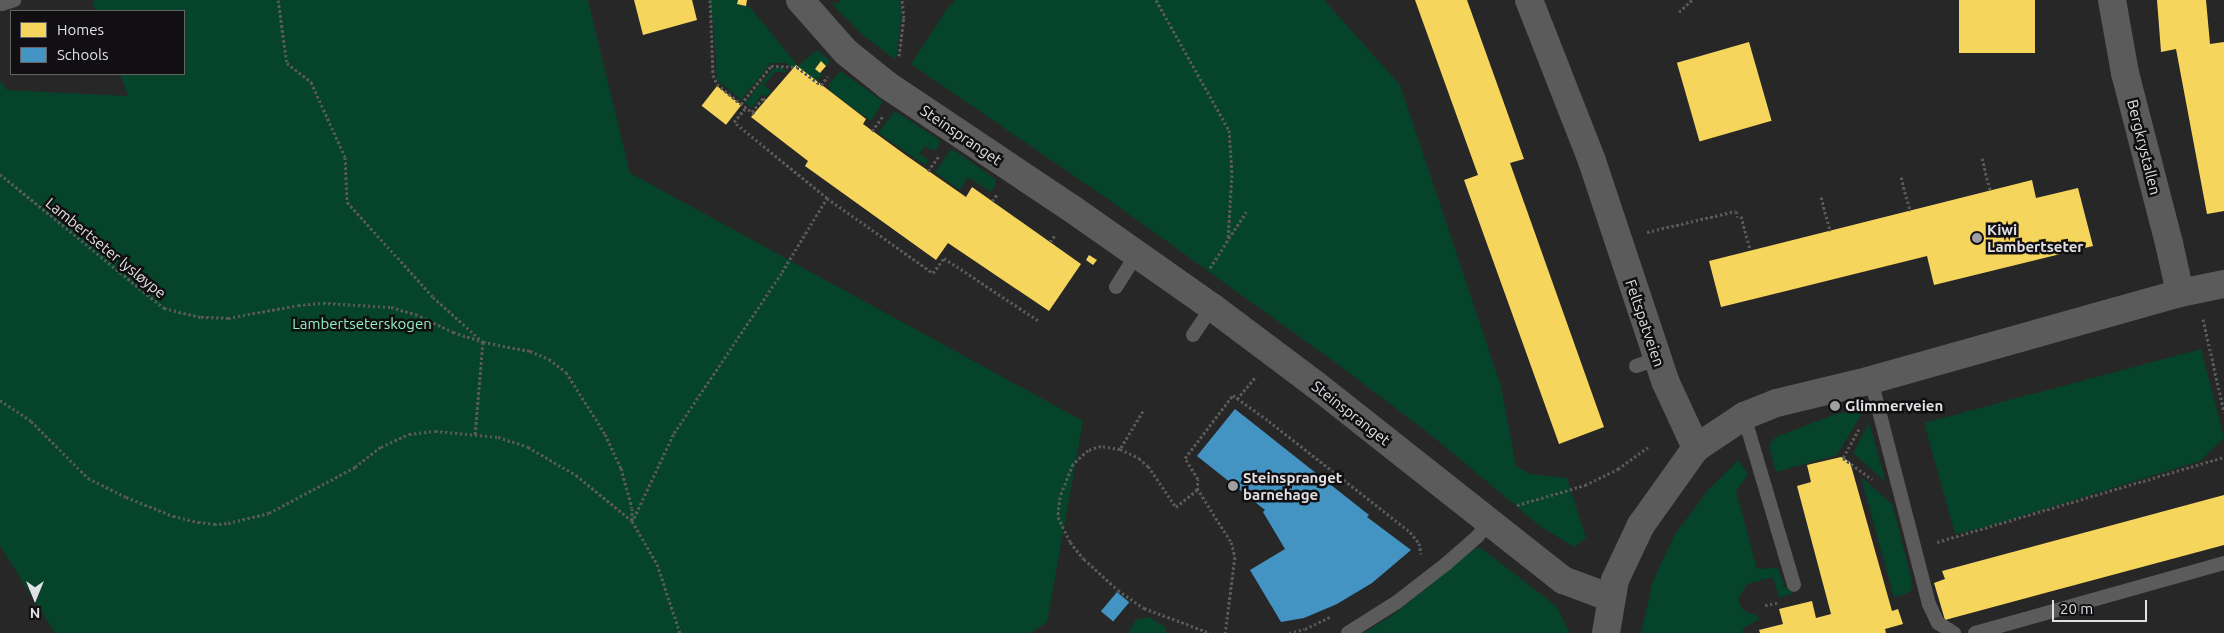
<!DOCTYPE html>
<html>
<head>
<meta charset="utf-8">
<style>
  body { margin:0 }
  #map { position:relative; width:2224px; height:633px; overflow:hidden; background:#282728; font-family:Ubuntu,sans-serif }
  div>[style] { position:absolute }
  .green>* { inset:0; background:#05432b }
  .homes>* { inset:0; background:#f6d55c; transform-origin:0 0 }
  .schools>* { inset:0; background:#4393c3; transform-origin:0 0 }
  .path>* { height:3px; margin-top:-1.5px; transform-origin:0; background:repeating-linear-gradient(90deg,#595959 0 2.5px,transparent 0 5px) }
  .service>* { height:14px; margin:-7px; padding:0 7px; transform-origin:7px; border-radius:7px; background:#5b5b5b }
  .minor>* { height:28px; margin:-14px; padding:0 14px; transform-origin:14px; border-radius:14px; background:#5b5b5b }
  .dots>* { width:14px; height:14px; translate:-50% -50%; box-sizing:border-box; border:2px solid #110f11; border-radius:50% }
  span { translate:-50% -50%; white-space:nowrap; text-align:center; line-height:1.15; -webkit-text-stroke:5px #110f11; paint-order:stroke }
  .street-label { font-size:15px; color:#e1e0e2 }
  .poi-label { font-size:15px; color:#e1e0e2; font-weight:700 }
  .left { translate:0 -50%; text-align:left }
  .park-label { font-size:15px; color:#90f0bf }
  .legend { position:absolute; left:10px; top:10px; width:175px; height:65px; box-sizing:border-box; background:#110f11; border:1px solid #646365; margin:0; padding:6px 9px; list-style:none; font-size:15px; color:#e1e0e2 }
  .legend li { display:flex; align-items:center; gap:10px; height:25px }
  .legend b { width:25px; border:1px solid #646365 }
  .north { position:absolute; left:10px; top:573px; width:50px; height:50px; -webkit-text-stroke:4px #110f11; paint-order:stroke; rotate:180deg; font-size:14px; font-weight:700; line-height:20px; text-align:center; color:#e1e0e2 }
  .north::after { content:''; display:block; margin:auto; width:18px; height:22px; background:#e1e0e2; clip-path:polygon(50% 0,100% 100%,50% 72%,0 100%) }
  .scale { position:absolute; left:2052px; top:600px; width:95px; height:22px; box-sizing:border-box; border:2px solid #e1e0e2; border-top:0; padding-left:6px; font-size:15px; line-height:18px; white-space:nowrap; color:#e1e0e2; -webkit-text-stroke:4px #110f11; paint-order:stroke }
</style>
</head>
<body>
<div id="map">
  <div class="green">
    <div style="clip-path:polygon(96px 0,588px 0,630px 173px,1083px 421px,1047px 622px,1031px 633px,55px 633px,0 546px,0 80px,7px 90px,128px 96px,120px 74px,184px 74px,184px 11px,96px 11px,92px 2px)"></div>
    <div style="clip-path:polygon(708px 0,737px 0,737px 4px,750px 7px,798px 66px,817px 50px,829px 60px,829px 64px,827px 66px,821px 62px,815px 69px,822px 74px,814px 85px,786px 63px,771px 63px,741px 100px,717px 80px,713px 23px)"></div>
    <div style="clip-path:polygon(840px 0,899px 0,902px 13px,896px 60px,864px 36px,831px 3px,839px 3px)"></div>
    <div style="clip-path:polygon(956px 0,1324px 0,1400px 85px,1501px 386px,1516px 466px,1530px 474px,1567px 478px,1586px 538px,1574px 547px,1540px 526px,1431px 435px,1332px 360px,1102px 195px,911px 64px,947px 9px)"></div>
    <div style="clip-path:polygon(781px 67px,789px 72px,775px 72px,764px 85px,771px 91px,767px 97px,762px 94px,752px 108px,745px 103px,772px 69px)"></div>
    <div style="clip-path:polygon(840px 71px,883px 101px,871px 121px,828px 90px,831px 88px,828px 85px)"></div>
    <div style="clip-path:polygon(895px 111px,939px 140px,939px 145px,934px 151px,925px 146px,919px 154px,929px 160px,925px 165px,878px 133px)"></div>
    <div style="clip-path:polygon(954px 150px,995px 179px,996px 184px,991px 192px,968px 177px,960px 190px,935px 172px,950px 151px)"></div>
    <div style="clip-path:polygon(2201px 349px,2224px 438px,2200px 461px,1986px 527px,1955px 534px,1924px 423px)"></div>
    <div style="clip-path:polygon(1866px 407px,1837px 455px,1776px 472px,1770px 450px,1770px 443px,1776px 437px,1833px 415px)"></div>
    <div style="clip-path:polygon(1869px 423px,1886px 482px,1853px 453px)"></div>
    <div style="clip-path:polygon(1739px 460px,1748px 475px,1736px 491px,1757px 569px,1778px 568px,1785px 588px,1790px 587px,1792px 594px,1779px 598px,1773px 577px,1747px 584px,1738px 599px,1740px 605px,1744px 611px,1758px 616px,1759px 619px,1744px 628px,1742px 633px,1641px 633px,1653px 581px,1675px 534px,1708px 490px)"></div>
    <div style="clip-path:polygon(1861px 477px,1892px 504px,1912px 580px,1911px 590px,1906px 594px,1894px 597px)"></div>
    <div style="clip-path:polygon(1476px 548px,1481px 548px,1556px 606px,1570px 633px,1363px 633px,1390px 617px)"></div>
    <div style="clip-path:polygon(1149px 617px,1165px 627px,1166px 633px,1128px 633px,1136px 620px)"></div>
  </div>
  <div class="homes">
    <div style="clip-path:polygon(634px 0,692px 0,697px 20px,643px 35px)"></div>
    <div style="clip-path:polygon(738px 0,747px 0,746px 6px,737px 4px)"></div>
    <div style="clip-path:polygon(1415px 0,1467px 0,1524px 159px,1510px 163px,1604px 427px,1559px 444px,1464px 180px,1478px 175px)"></div>
    <div style="left:1959px;top:0;width:76px;height:53px"></div>
    <div style="clip-path:polygon(2157px 0,2206px 0,2210px 44px,2224px 42px,2224px 211px,2207px 214px,2176px 49px,2161px 52px)"></div>
    <div style="left:1749px;top:42px;width:82px;height:75px;rotate:74deg"></div>
    <div style="clip-path:polygon(821px 61px,826px 66px,820px 73px,815px 69px)"></div>
    <div style="clip-path:polygon(796px 65px,866px 119px,863px 124px,907px 156px,966px 197px,972px 187px,1081px 264px,1049px 311px,948px 243px,936px 260px,805px 166px,808px 161px,751px 117px)"></div>
    <div style="left:717px;top:86px;width:31px;height:25px;rotate:38deg"></div>
    <div style="clip-path:polygon(2032px 180px,2036px 198px,2078px 188px,2093px 246px,1934px 285px,1927px 256px,1721px 307px,1709px 261px)"></div>
    <div style="clip-path:polygon(1089px 255px,1097px 260px,1093px 265px,1086px 260px)"></div>
    <div style="clip-path:polygon(1841px 457px,1850px 462px,1892px 611px,1898px 609px,1903px 624px,1885px 629px,1886px 633px,1760px 633px,1759px 630px,1783px 624px,1779px 609px,1812px 601px,1816px 618px,1831px 614px,1797px 486px,1811px 482px,1807px 465px)"></div>
    <div style="clip-path:polygon(2224px 495px,2224px 545px,1945px 620px,1934px 583px,1945px 579px,1942px 571px)"></div>
  </div>
  <div class="schools">
    <div style="clip-path:polygon(1235px 409px,1369px 515px,1367px 517px,1411px 550px,1372px 583px,1337px 604px,1304px 618px,1281px 622px,1250px 570px,1285px 549px,1263px 512px,1265px 510px,1197px 456px)"></div>
    <div style="left:1117px;top:592px;width:16px;height:25px;rotate:40deg"></div>
  </div>
  <div class="path">
    <div style="left:278px;top:0;width:64px;rotate:81.9deg"></div>
    <div style="left:287px;top:63px;width:31px;rotate:38deg"></div>
    <div style="left:311px;top:82px;width:82px;rotate:65.6deg"></div>
    <div style="left:345px;top:157px;width:45px;rotate:87.5deg"></div>
    <div style="left:347px;top:202px;width:128px;rotate:47.8deg"></div>
    <div style="left:433px;top:297px;width:67px;rotate:42deg"></div>
    <div style="left:483px;top:342px;width:94px;rotate:94.9deg"></div>
    <div style="left:710px;top:0;width:75px;rotate:87.7deg"></div>
    <div style="left:713px;top:75px;width:10px;rotate:66deg"></div>
    <div style="left:717px;top:84px;width:31px;rotate:40deg"></div>
    <div style="left:1156px;top:0;width:149px;rotate:60.7deg"></div>
    <div style="left:1229px;top:130px;width:45px;rotate:86.2deg"></div>
    <div style="left:1232px;top:175px;width:65px;rotate:93.5deg"></div>
    <div style="left:1679px;top:12px;width:18px;rotate:-43deg"></div>
    <div style="left:899px;top:56px;width:38px;rotate:-83deg"></div>
    <div style="left:904px;top:18px;width:18px;rotate:-96deg"></div>
    <div style="left:752px;top:112px;width:18px;rotate:-52deg"></div>
    <div style="left:763px;top:98px;width:3px;rotate:45deg"></div>
    <div style="left:754px;top:114px;width:16px;rotate:-142deg"></div>
    <div style="left:741px;top:104px;width:48px;rotate:-51.7deg"></div>
    <div style="left:771px;top:66px;width:26px;rotate:2deg"></div>
    <div style="left:797px;top:67px;width:30px;rotate:37deg"></div>
    <div style="left:821px;top:85px;width:11px;rotate:-52deg"></div>
    <div style="left:872px;top:131px;width:19px;rotate:-54deg"></div>
    <div style="left:1982px;top:158px;width:34px;rotate:76deg"></div>
    <div style="left:928px;top:171px;width:19px;rotate:-54deg"></div>
    <div style="left:0;top:174px;width:212px;rotate:39.3deg"></div>
    <div style="left:164px;top:308px;width:38px;rotate:14deg"></div>
    <div style="left:201px;top:317px;width:27px;rotate:2deg"></div>
    <div style="left:228px;top:318px;width:71px;rotate:-10.5deg"></div>
    <div style="left:298px;top:305px;width:25px;rotate:-5deg"></div>
    <div style="left:323px;top:303px;width:68px;rotate:3.4deg"></div>
    <div style="left:391px;top:307px;width:30px;rotate:17deg"></div>
    <div style="left:420px;top:316px;width:37px;rotate:26deg"></div>
    <div style="left:453px;top:332px;width:32px;rotate:18deg"></div>
    <div style="left:483px;top:342px;width:48px;rotate:10.8deg"></div>
    <div style="left:530px;top:351px;width:21px;rotate:23deg"></div>
    <div style="left:549px;top:359px;width:21px;rotate:37deg"></div>
    <div style="left:566px;top:372px;width:73px;rotate:57.8deg"></div>
    <div style="left:605px;top:434px;width:38px;rotate:65deg"></div>
    <div style="left:621px;top:468px;width:41px;rotate:74.6deg"></div>
    <div style="left:632px;top:508px;width:13px;rotate:90deg"></div>
    <div style="left:632px;top:521px;width:50px;rotate:59.8deg"></div>
    <div style="left:657px;top:564px;width:73px;rotate:71.6deg"></div>
    <div style="left:1901px;top:177px;width:35px;rotate:75deg"></div>
    <div style="left:1821px;top:197px;width:35px;rotate:75deg"></div>
    <div style="left:827px;top:198px;width:130px;rotate:35.3deg"></div>
    <div style="left:933px;top:273px;width:19px;rotate:-54deg"></div>
    <div style="left:944px;top:258px;width:114px;rotate:33.6deg"></div>
    <div style="left:992px;top:201px;width:10px;rotate:-53deg"></div>
    <div style="left:1741px;top:216px;width:35px;rotate:75deg"></div>
    <div style="left:1647px;top:232px;width:91px;rotate:-13.3deg"></div>
    <div style="left:1736px;top:211px;width:6px;rotate:81deg"></div>
    <div style="left:1050px;top:242px;width:9px;rotate:-54deg"></div>
    <div style="left:1210px;top:268px;width:67px;rotate:-57.3deg"></div>
    <div style="left:2203px;top:319px;width:95px;rotate:77.3deg"></div>
    <div style="left:1237px;top:399px;width:30px;rotate:-50deg"></div>
    <div style="left:0;top:400px;width:37px;rotate:34deg"></div>
    <div style="left:31px;top:421px;width:81px;rotate:45deg"></div>
    <div style="left:88px;top:478px;width:42px;rotate:26.6deg"></div>
    <div style="left:126px;top:497px;width:51px;rotate:22deg"></div>
    <div style="left:173px;top:516px;width:26px;rotate:13deg"></div>
    <div style="left:198px;top:522px;width:16px;rotate:7deg"></div>
    <div style="left:214px;top:524px;width:14px;rotate:-4deg"></div>
    <div style="left:228px;top:523px;width:42px;rotate:-13.7deg"></div>
    <div style="left:269px;top:513px;width:98px;rotate:-28.1deg"></div>
    <div style="left:355px;top:467px;width:33px;rotate:-38deg"></div>
    <div style="left:381px;top:447px;width:31px;rotate:-25deg"></div>
    <div style="left:409px;top:434px;width:26px;rotate:-7deg"></div>
    <div style="left:435px;top:431px;width:63px;rotate:5.4deg"></div>
    <div style="left:498px;top:437px;width:32px;rotate:18deg"></div>
    <div style="left:528px;top:447px;width:56px;rotate:30.3deg"></div>
    <div style="left:576px;top:475px;width:72px;rotate:39.4deg"></div>
    <div style="left:1143px;top:411px;width:44px;rotate:121.2deg"></div>
    <div style="left:1120px;top:449px;width:19px;rotate:-171deg"></div>
    <div style="left:1101px;top:446px;width:14px;rotate:163deg"></div>
    <div style="left:1088px;top:450px;width:21px;rotate:137deg"></div>
    <div style="left:1073px;top:464px;width:35px;rotate:112deg"></div>
    <div style="left:1060px;top:497px;width:20px;rotate:96deg"></div>
    <div style="left:1058px;top:517px;width:28px;rotate:64deg"></div>
    <div style="left:1070px;top:542px;width:22px;rotate:51deg"></div>
    <div style="left:1084px;top:559px;width:46px;rotate:42.4deg"></div>
    <div style="left:1118px;top:590px;width:32px;rotate:35deg"></div>
    <div style="left:1144px;top:608px;width:71px;rotate:20.7deg"></div>
    <div style="left:1859px;top:429px;width:33px;rotate:119deg"></div>
    <div style="left:1843px;top:458px;width:36px;rotate:36deg"></div>
    <div style="left:1120px;top:449px;width:21px;rotate:25deg"></div>
    <div style="left:1139px;top:458px;width:12px;rotate:42deg"></div>
    <div style="left:1148px;top:466px;width:50px;rotate:55.7deg"></div>
    <div style="left:1176px;top:507px;width:27px;rotate:-39deg"></div>
    <div style="left:1197px;top:490px;width:11px;rotate:-85deg"></div>
    <div style="left:1198px;top:479px;width:25px;rotate:-122deg"></div>
    <div style="left:1185px;top:458px;width:79px;rotate:-52.7deg"></div>
    <div style="left:1233px;top:395px;width:44px;rotate:35.8deg"></div>
    <div style="left:1269px;top:421px;width:179px;rotate:38.2deg"></div>
    <div style="left:1410px;top:532px;width:14px;rotate:51deg"></div>
    <div style="left:1419px;top:543px;width:11px;rotate:80deg"></div>
    <div style="left:1197px;top:488px;width:64px;rotate:57.8deg"></div>
    <div style="left:1231px;top:542px;width:16px;rotate:75deg"></div>
    <div style="left:1235px;top:557px;width:77px;rotate:97.5deg"></div>
    <div style="left:1517px;top:505px;width:71px;rotate:-16.4deg"></div>
    <div style="left:1585px;top:485px;width:37px;rotate:-26deg"></div>
    <div style="left:1618px;top:469px;width:37px;rotate:-36deg"></div>
    <div style="left:634px;top:518px;width:94px;rotate:-64.8deg"></div>
    <div style="left:674px;top:433px;width:194px;rotate:-56.1deg"></div>
    <div style="left:782px;top:272px;width:87px;rotate:-58.7deg"></div>
    <div style="left:827px;top:198px;width:120px;rotate:-140.7deg"></div>
    <div style="left:734px;top:122px;width:19px;rotate:-51deg"></div>
    <div style="left:1937px;top:542px;width:299px;rotate:-16.5deg"></div>
    <div style="left:1765px;top:605px;width:15px;rotate:-11deg"></div>
    <div style="left:1289px;top:633px;width:16px;rotate:-14deg"></div>
    <div style="left:1305px;top:629px;width:28px;rotate:-26deg"></div>
  </div>
  <div class="service">
    <div style="left:2px;top:4px;width:13px;rotate:-18deg"></div>
    <div style="left:1116px;top:287px;width:39px;rotate:-58deg"></div>
    <div style="left:1193px;top:335px;width:34px;rotate:-56deg"></div>
    <div style="left:1636px;top:366px;width:22px;rotate:-18deg"></div>
    <div style="left:1871px;top:380px;width:231px;rotate:75.5deg"></div>
    <div style="left:1929px;top:604px;width:21px;rotate:65deg"></div>
    <div style="left:1938px;top:623px;width:19px;rotate:32deg"></div>
    <div style="left:1744px;top:416px;width:176px;rotate:73.5deg"></div>
    <div style="left:1348px;top:633px;width:58px;rotate:-32.3deg"></div>
    <div style="left:1397px;top:602px;width:62px;rotate:-37.8deg"></div>
    <div style="left:1446px;top:564px;width:41px;rotate:-41.1deg"></div>
    <div style="left:1477px;top:537px;width:18px;rotate:-52deg"></div>
    <div style="left:1975px;top:633px;width:259px;rotate:-15.7deg"></div>
  </div>
  <div class="minor">
    <div style="left:800px;top:0;width:69px;rotate:48.5deg"></div>
    <div style="left:846px;top:52px;width:53px;rotate:38.8deg"></div>
    <div style="left:887px;top:85px;width:221px;rotate:33.8deg"></div>
    <div style="left:1071px;top:208px;width:172px;rotate:35.1deg"></div>
    <div style="left:1212px;top:307px;width:130px;rotate:36.9deg"></div>
    <div style="left:1316px;top:385px;width:315px;rotate:38.3deg"></div>
    <div style="left:1563px;top:580px;width:51px;rotate:20.6deg"></div>
    <div style="left:1529px;top:0;width:173px;rotate:68.6deg"></div>
    <div style="left:1592px;top:161px;width:234px;rotate:71.6deg"></div>
    <div style="left:1666px;top:383px;width:72px;rotate:65.2deg"></div>
    <div style="left:2112px;top:0;width:74px;rotate:79.9deg"></div>
    <div style="left:2125px;top:73px;width:176px;rotate:75.5deg"></div>
    <div style="left:2169px;top:243px;width:51px;rotate:77.6deg"></div>
    <div style="left:1606px;top:633px;width:54px;rotate:-80.4deg"></div>
    <div style="left:1615px;top:580px;width:61px;rotate:-64.7deg"></div>
    <div style="left:1641px;top:525px;width:95px;rotate:-54.5deg"></div>
    <div style="left:1696px;top:448px;width:58px;rotate:-33.7deg"></div>
    <div style="left:1744px;top:416px;width:35px;rotate:-22deg"></div>
    <div style="left:1777px;top:403px;width:97px;rotate:-13.7deg"></div>
    <div style="left:1871px;top:380px;width:321px;rotate:-15.7deg"></div>
    <div style="left:2180px;top:293px;width:45px;rotate:-11.6deg"></div>
  </div>
  <div class="dots">
    <div style="left:1977px;top:238px;background:#a09fa1"></div>
    <div style="left:1835px;top:406px;background:#a09fa1"></div>
    <div style="left:1233px;top:486px;background:#a09fa1"></div>
  </div>
  <div class="street-label">
    <span style="left:961px;top:135px;rotate:34deg">Steinspranget</span>
    <span style="left:2144px;top:147px;rotate:76deg">Bergkrystallen</span>
    <span style="left:106px;top:248px;rotate:39deg">Lambertseter lysløype</span>
    <span style="left:1645px;top:323px;rotate:71deg">Feltspatveien</span>
    <span style="left:1351px;top:413px;rotate:38deg">Steinspranget</span>
  </div>
  <div class="poi-label">
    <span class="left" style="left:1987px;top:238px">Kiwi<br>Lambertseter</span>
    <span class="left" style="left:1845px;top:406px">Glimmerveien</span>
    <span class="left" style="left:1243px;top:486px">Steinspranget<br>barnehage</span>
  </div>
  <div class="park-label">
    <span style="left:362px;top:324px">Lambertseterskogen</span>
  </div>
  <ul class="legend">
  <li><b style="height:14px;background:#f6d55c"></b>Homes</li>
  <li><b style="height:14px;background:#4393c3"></b>Schools</li>
  </ul>
  <div class="north">N</div>
  <div class="scale">20 m</div>
</div>
</body>
</html>
